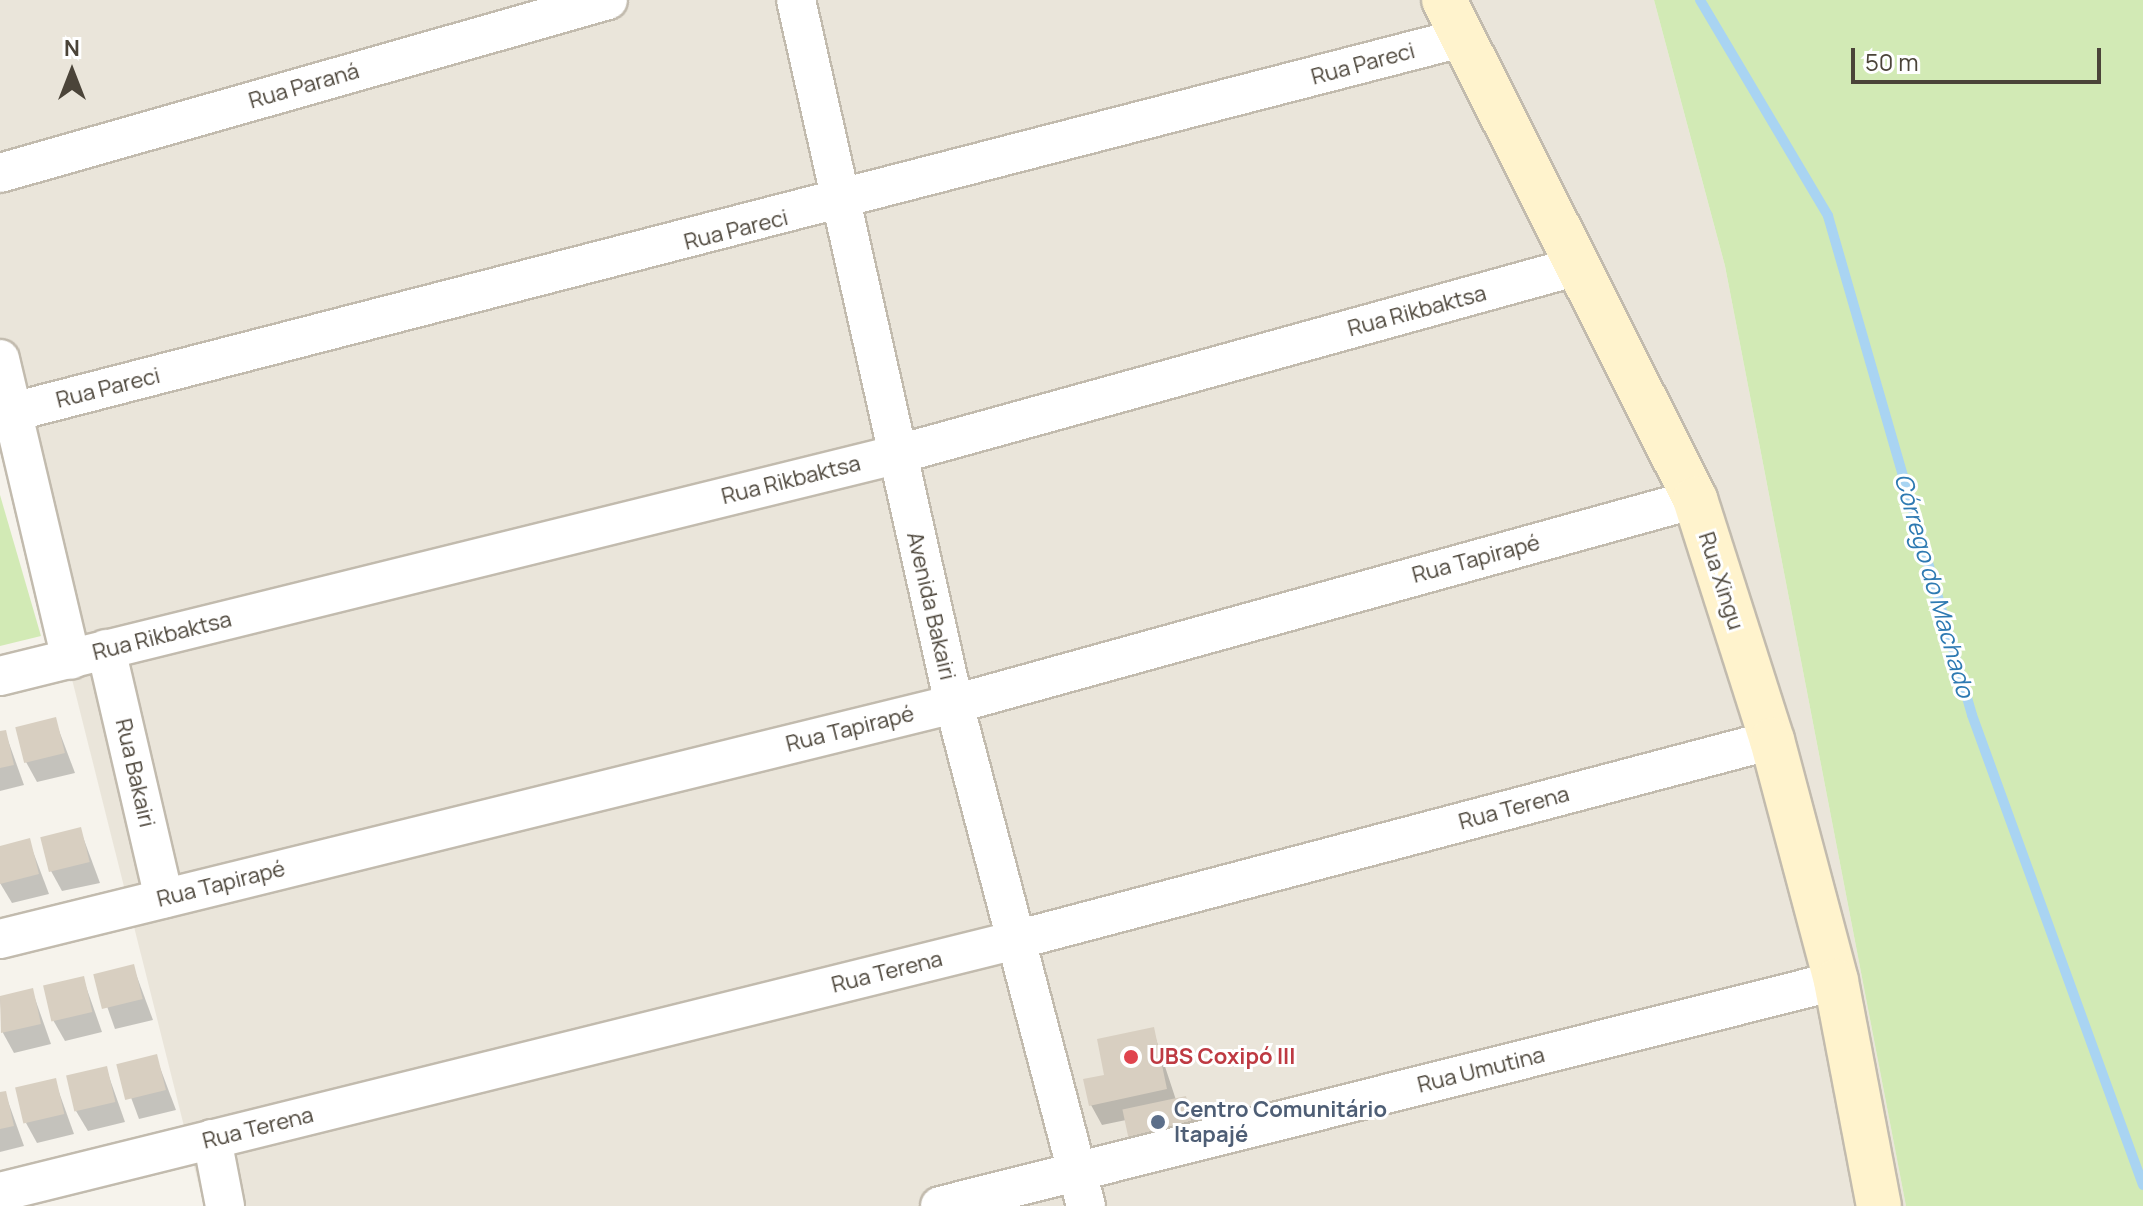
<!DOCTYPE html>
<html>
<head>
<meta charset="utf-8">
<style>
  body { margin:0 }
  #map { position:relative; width:2143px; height:1206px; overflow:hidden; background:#f6f3ec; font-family:Manrope,sans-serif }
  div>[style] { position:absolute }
  .residential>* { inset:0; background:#eae5da }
  .green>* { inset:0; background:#d2eab5 }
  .shadow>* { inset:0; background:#0003 }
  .stream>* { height:10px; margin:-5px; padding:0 5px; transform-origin:5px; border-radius:5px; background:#a9d4f2 }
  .building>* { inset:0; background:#d8cfc1; transform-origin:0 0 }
  .roads { filter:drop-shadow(2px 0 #c2bbae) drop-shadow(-2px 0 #c2bbae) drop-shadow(0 2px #c2bbae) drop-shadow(0 -2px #c2bbae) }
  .street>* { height:38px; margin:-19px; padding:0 19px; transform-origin:19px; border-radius:19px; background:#fff }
  .secondary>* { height:44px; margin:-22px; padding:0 22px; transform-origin:22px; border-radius:22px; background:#fff3cd }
  .dots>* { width:22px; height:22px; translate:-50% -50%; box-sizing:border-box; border:4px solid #fff; border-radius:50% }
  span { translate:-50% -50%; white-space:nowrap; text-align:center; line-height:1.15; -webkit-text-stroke:6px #fff; paint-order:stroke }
  .street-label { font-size:22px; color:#4b4439 }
  .health-label { font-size:22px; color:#be3a42; font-weight:700 }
  .left { translate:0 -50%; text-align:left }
  .service-label { font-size:22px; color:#4e5e75; font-weight:700 }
  .water-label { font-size:24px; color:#2e7ab2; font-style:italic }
  .north { position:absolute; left:32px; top:32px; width:80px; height:80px; -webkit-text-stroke:6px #fff; paint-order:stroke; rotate:0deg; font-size:22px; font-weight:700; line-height:32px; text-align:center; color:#4b4439 }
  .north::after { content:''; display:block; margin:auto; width:28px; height:36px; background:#4b4439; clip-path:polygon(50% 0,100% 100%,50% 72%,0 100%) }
  .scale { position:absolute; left:1851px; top:48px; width:250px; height:36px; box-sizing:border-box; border:4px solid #4b4439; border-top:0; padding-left:10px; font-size:24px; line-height:28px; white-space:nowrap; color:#4b4439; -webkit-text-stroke:6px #fff; paint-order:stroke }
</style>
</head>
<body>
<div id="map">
  <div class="residential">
    <div style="clip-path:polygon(0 0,1654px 0,1725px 266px,1906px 1206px,204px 1206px,0 392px)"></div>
  </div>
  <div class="green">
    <div style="clip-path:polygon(1654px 0,2143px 0,2143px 1206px,1906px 1206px,1725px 266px)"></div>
    <div style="clip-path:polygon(0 495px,41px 636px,0 646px)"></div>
  </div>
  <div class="shadow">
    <div style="clip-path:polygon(55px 720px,75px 773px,37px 782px,26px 762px)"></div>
    <div style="clip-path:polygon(5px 732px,24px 785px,0 791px,0 733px)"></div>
    <div style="clip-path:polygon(80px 829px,100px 883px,62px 891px,51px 871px)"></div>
    <div style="clip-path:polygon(29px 841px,49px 894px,12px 903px,0 883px,0 848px)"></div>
    <div style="clip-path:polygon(133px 966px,153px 1020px,115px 1029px,96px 975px)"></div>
    <div style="clip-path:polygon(83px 978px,102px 1032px,65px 1041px,53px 1020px)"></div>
    <div style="clip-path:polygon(32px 990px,51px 1044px,14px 1053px,3px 1033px,0 998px)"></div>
    <div style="clip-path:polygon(1153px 1030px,1176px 1100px,1185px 1098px,1196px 1119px,1204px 1154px,1126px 1120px,1102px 1125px,1091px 1105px,1107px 1077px)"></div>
    <div style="clip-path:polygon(156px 1057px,176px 1110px,139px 1119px,119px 1065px)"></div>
    <div style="clip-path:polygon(106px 1068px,125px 1122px,88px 1131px,76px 1111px)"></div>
    <div style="clip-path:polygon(55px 1081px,74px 1134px,37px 1143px,26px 1123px)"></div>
    <div style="clip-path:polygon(5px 1093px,24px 1146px,0 1152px,0 1094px)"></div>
  </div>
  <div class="stream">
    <div style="left:1700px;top:0;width:251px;rotate:59.3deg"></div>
    <div style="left:1828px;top:216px;width:519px;rotate:73.9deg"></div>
    <div style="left:1972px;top:715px;width:500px;rotate:70.01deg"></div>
  </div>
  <div class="building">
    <div style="left:56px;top:717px;width:37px;height:42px;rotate:76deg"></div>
    <div style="clip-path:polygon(6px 730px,14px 765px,0 768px,0 731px)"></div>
    <div style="left:81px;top:827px;width:36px;height:42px;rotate:76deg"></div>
    <div style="clip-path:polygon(30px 838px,39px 874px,0 884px,0 846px)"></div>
    <div style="left:134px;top:964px;width:36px;height:42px;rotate:76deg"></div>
    <div style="left:84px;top:976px;width:37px;height:42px;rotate:77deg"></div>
    <div style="clip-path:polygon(33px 988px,41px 1024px,1px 1033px,0 996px)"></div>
    <div style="clip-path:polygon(1154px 1027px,1167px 1089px,1089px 1106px,1083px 1079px,1104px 1075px,1097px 1039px)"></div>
    <div style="left:157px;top:1054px;width:37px;height:42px;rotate:76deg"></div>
    <div style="left:107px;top:1066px;width:37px;height:42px;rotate:77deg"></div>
    <div style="left:56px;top:1078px;width:37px;height:42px;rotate:77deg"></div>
    <div style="clip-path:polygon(6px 1091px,14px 1126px,0 1129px,0 1092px)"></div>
    <div style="left:1186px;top:1096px;width:39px;height:65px;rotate:78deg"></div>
  </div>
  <div class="roads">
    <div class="street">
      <div style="left:796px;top:0;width:722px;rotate:77.35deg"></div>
      <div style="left:954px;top:704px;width:519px;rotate:75.27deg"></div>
      <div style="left:0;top:173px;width:632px;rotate:-15.88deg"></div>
      <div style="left:0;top:359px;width:309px;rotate:76.7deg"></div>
      <div style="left:9px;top:413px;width:1500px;rotate:-14.48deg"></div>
      <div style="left:106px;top:649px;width:256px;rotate:76.9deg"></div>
      <div style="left:0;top:676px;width:922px;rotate:-13.87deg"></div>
      <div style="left:895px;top:455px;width:709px;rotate:-15.47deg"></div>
      <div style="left:0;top:939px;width:983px;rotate:-13.84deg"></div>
      <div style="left:954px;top:704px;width:769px;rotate:-15.46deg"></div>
      <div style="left:212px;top:1139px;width:68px;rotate:79deg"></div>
      <div style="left:0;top:1192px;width:1043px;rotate:-13.93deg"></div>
      <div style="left:1012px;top:941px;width:786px;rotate:-14.81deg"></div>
      <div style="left:940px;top:1206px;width:924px;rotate:-14.1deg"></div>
    </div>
    <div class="secondary">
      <div style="left:1444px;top:0;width:559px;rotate:63.3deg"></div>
      <div style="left:1695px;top:499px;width:253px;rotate:72.3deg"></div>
      <div style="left:1772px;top:740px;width:249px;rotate:75.1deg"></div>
      <div style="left:1836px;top:981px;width:229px;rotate:79.2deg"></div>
    </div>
  </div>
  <div class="dots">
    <div style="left:1131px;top:1057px;background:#e0444e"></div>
    <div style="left:1158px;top:1122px;background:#5c6f8a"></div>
  </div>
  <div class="street-label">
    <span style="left:1363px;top:64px;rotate:-15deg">Rua Pareci</span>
    <span style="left:304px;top:86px;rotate:-16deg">Rua Paraná</span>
    <span style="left:736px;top:230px;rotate:-14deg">Rua Pareci</span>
    <span style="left:1417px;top:311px;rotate:-15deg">Rua Rikbaktsa</span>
    <span style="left:108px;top:388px;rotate:-14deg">Rua Pareci</span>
    <span style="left:791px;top:480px;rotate:-14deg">Rua Rikbaktsa</span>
    <span style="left:1476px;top:559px;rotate:-15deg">Rua Tapirapé</span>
    <span style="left:1721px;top:581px;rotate:72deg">Rua Xingu</span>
    <span style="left:931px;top:606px;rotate:77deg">Avenida Bakairi</span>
    <span style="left:162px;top:636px;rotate:-14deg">Rua Rikbaktsa</span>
    <span style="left:850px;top:729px;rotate:-14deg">Rua Tapirapé</span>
    <span style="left:135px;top:773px;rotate:77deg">Rua Bakairi</span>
    <span style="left:1514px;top:808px;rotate:-15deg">Rua Terena</span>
    <span style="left:221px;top:884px;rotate:-14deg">Rua Tapirapé</span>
    <span style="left:887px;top:972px;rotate:-14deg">Rua Terena</span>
    <span style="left:1481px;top:1070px;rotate:-14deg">Rua Umutina</span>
    <span style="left:258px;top:1128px;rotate:-14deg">Rua Terena</span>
  </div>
  <div class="health-label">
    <span class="left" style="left:1149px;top:1057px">UBS Coxipó III</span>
  </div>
  <div class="service-label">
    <span class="left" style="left:1174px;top:1122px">Centro Comunitário<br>Itapajé</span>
  </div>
  <div class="water-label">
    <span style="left:1935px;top:585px;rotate:74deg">Córrego do Machado</span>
  </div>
  <div class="north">N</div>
  <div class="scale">50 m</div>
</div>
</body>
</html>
